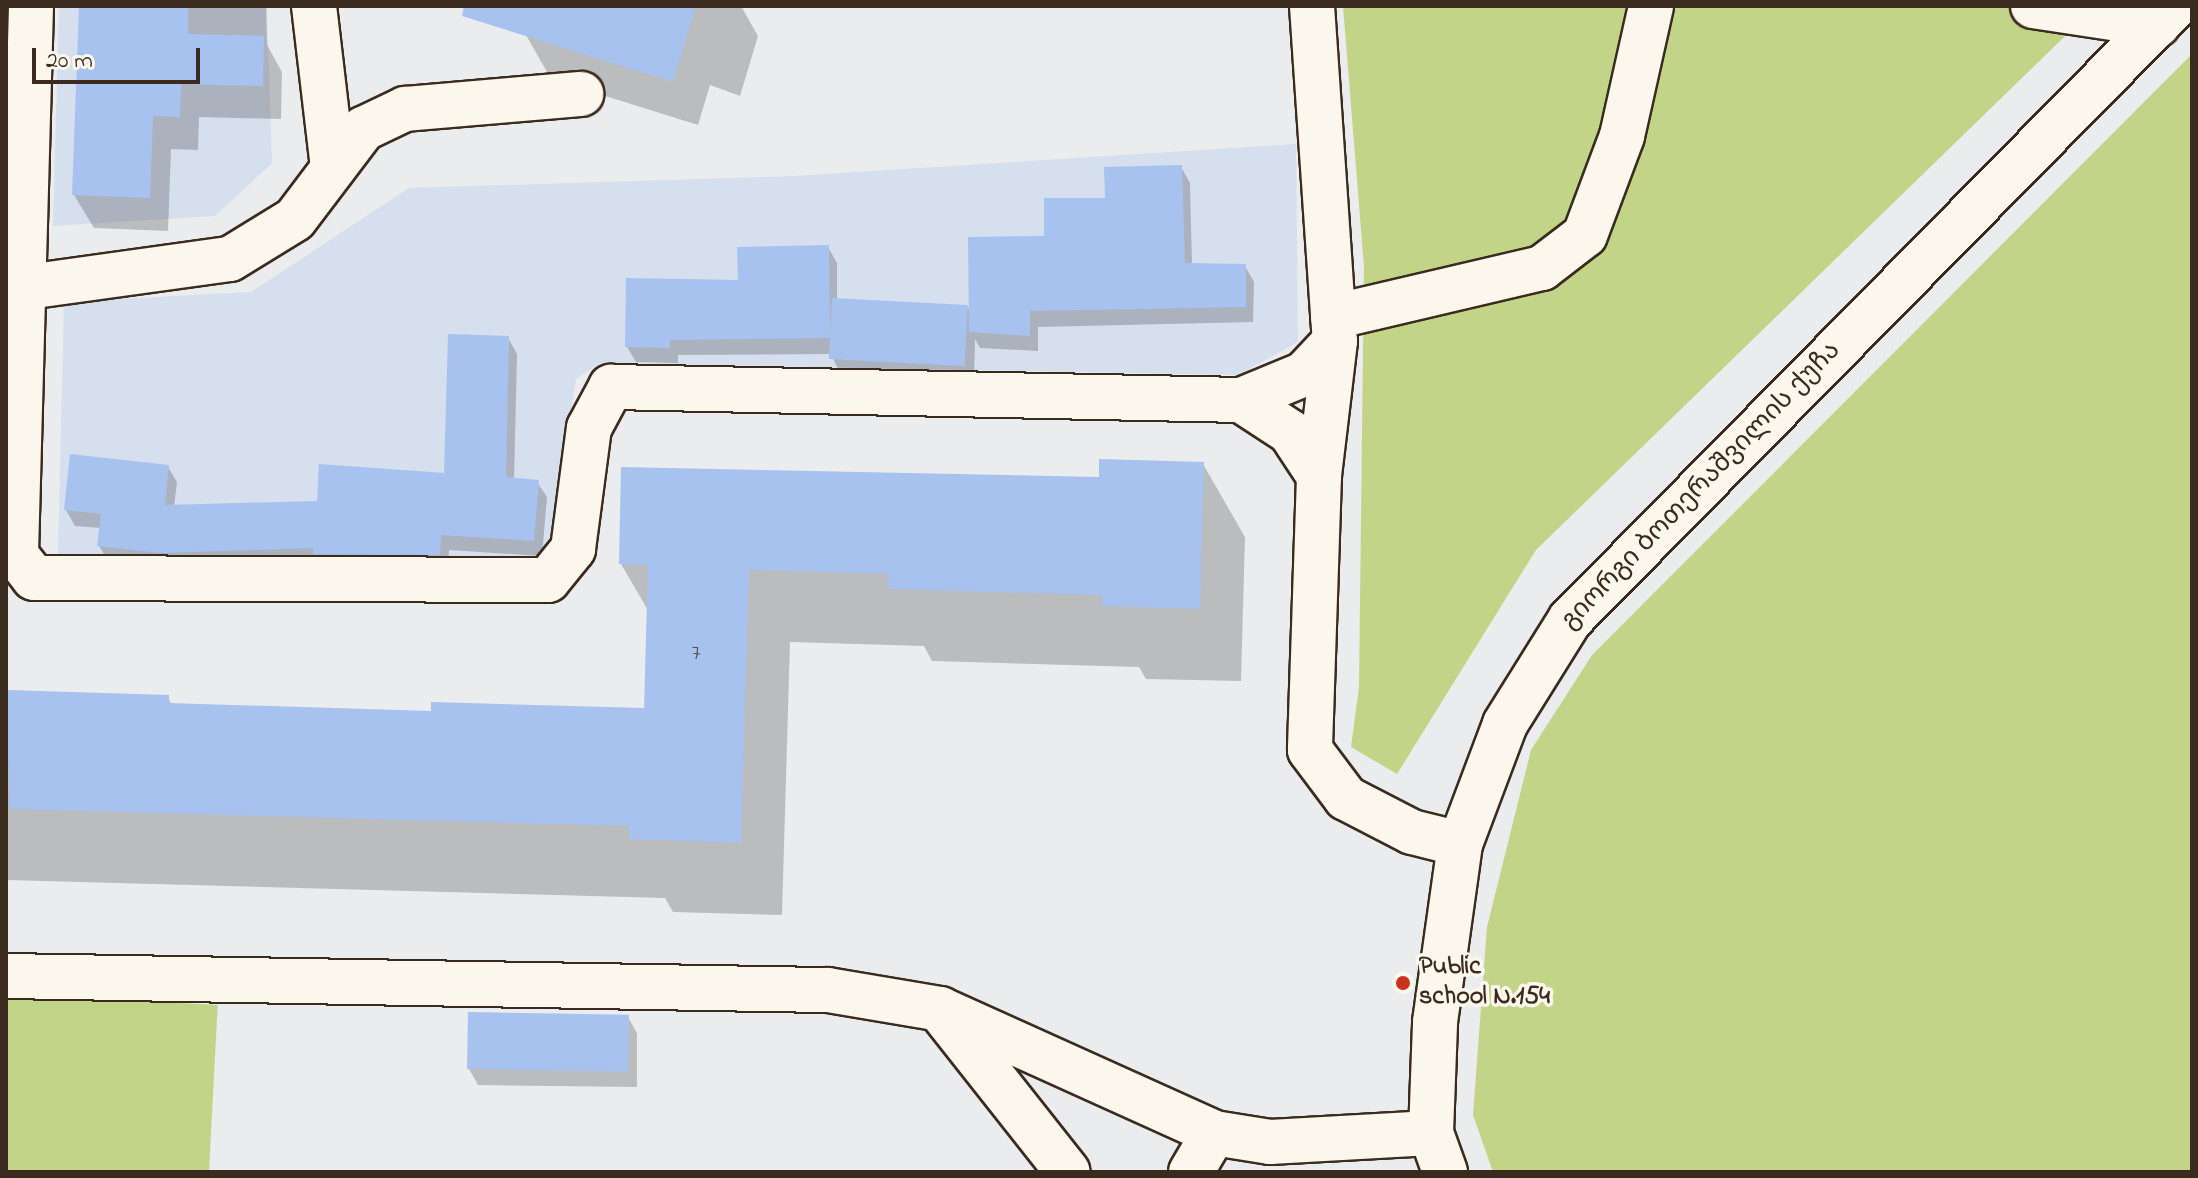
<!DOCTYPE html>
<html>
<head>
<meta charset="utf-8">
<style>
  body { margin:0 }
  #map { position:relative; width:2198px; height:1178px; overflow:hidden; background:#eaeced; font-family:"Indie Flower","Noto Sans Georgian",sans-serif }
  div>[style] { position:absolute }
  .built>* { inset:0; background:#d6dfee }
  .green>* { inset:0; background:#c2d488; transform-origin:0 0 }
  .shadow>* { inset:0; background:#0003 }
  .building>* { inset:0; background:#a8c2ef; transform-origin:0 0 }
  .roads { filter:drop-shadow(2px 0 #3b2a1e) drop-shadow(-2px 0 #3b2a1e) drop-shadow(0 2px #3b2a1e) drop-shadow(0 -2px #3b2a1e) }
  .minor>* { height:44px; margin:-22px; padding:0 22px; transform-origin:22px; border-radius:22px; background:#fbf7ec }
  .dots>* { width:22px; height:22px; translate:-50% -50%; box-sizing:border-box; border:4px solid #fbf7ec; border-radius:50% }
  span { translate:-50% -50%; white-space:nowrap; text-align:center; line-height:1.15; -webkit-text-stroke:7px #fbf7ec; paint-order:stroke }
  .number-label { font-size:22px; color:#565052 }
  .number-label span { -webkit-text-stroke-width:0 }
  .street-label { font-size:26px; color:#3b2a1e }
  .poi-label { font-size:26px; color:#3b2a1e; font-weight:700 }
  .left { translate:0 -50%; text-align:left }
  .frame { position:absolute; inset:0; border:8px solid #3b2a1e; pointer-events:none }
  .scale { position:absolute; left:32px; top:48px; width:168px; height:36px; box-sizing:border-box; border:4px solid #3b2a1e; border-top:0; padding-left:10px; font-size:24px; line-height:28px; white-space:nowrap; color:#3b2a1e; -webkit-text-stroke:6px #fbf7ec; paint-order:stroke }
</style>
</head>
<body>
<div id="map">
  <div class="built">
    <div style="clip-path:polygon(59px 6px,267px 6px,272px 163px,215px 216px,53px 226px)"></div>
    <div style="clip-path:polygon(1296px 144px,1298px 342px,1238px 375px,600px 363px,576px 379px,549px 544px,523px 570px,58px 554px,64px 302px,251px 292px,409px 188px,794px 176px)"></div>
  </div>
  <div class="green">
    <div style="clip-path:polygon(1343px 6px,2096px 6px,1536px 550px,1397px 774px,1351px 747px,1359px 687px,1364px 267px)"></div>
    <div style="clip-path:polygon(2192px 54px,2192px 1172px,1493px 1172px,1473px 1115px,1487px 927px,1531px 750px,1592px 655px)"></div>
    <div style="left:6px;top:994px;width:212px;height:178px;rotate:3deg"></div>
  </div>
  <div class="shadow">
    <div style="clip-path:polygon(6px 6px,26px 6px,6px 239px)"></div>
    <div style="clip-path:polygon(82px 6px,266px 6px,267px 45px,282px 72px,281px 119px,199px 117px,198px 150px,171px 149px,168px 231px,94px 228px,74px 195px)"></div>
    <div style="clip-path:polygon(535px 6px,741px 6px,758px 36px,740px 96px,710px 85px,698px 125px,551px 79px,526px 35px)"></div>
    <div style="clip-path:polygon(1181px 167px,1190px 183px,1192px 265px,1245px 266px,1254px 282px,1253px 322px,1038px 327px,1038px 351px,980px 348px,975px 339px,974px 381px,840px 374px,831px 354px,678px 355px,678px 363px,636px 362px,627px 347px,740px 282px,828px 247px,837px 263px,837px 300px,967px 306px,971px 313px,1046px 238px,1107px 200px)"></div>
    <div style="clip-path:polygon(508px 338px,517px 354px,514px 480px,537px 482px,547px 497px,542px 556px,449px 550px,448px 570px,108px 561px,99px 546px,101px 528px,75px 526px,66px 510px,168px 467px,177px 482px,174px 507px,318px 502px,446px 475px)"></div>
    <div style="clip-path:polygon(1203px 464px,1245px 537px,1241px 681px,1146px 679px,1139px 667px,932px 661px,924px 646px,790px 642px,782px 915px,673px 912px,665px 898px,6px 880px,6px 690px,168px 697px,172px 705px,433px 713px,646px 710px,649px 612px,621px 564px)"></div>
    <div style="clip-path:polygon(628px 1017px,637px 1033px,637px 1087px,478px 1085px,469px 1069px)"></div>
  </div>
  <div class="building">
    <div style="clip-path:polygon(79px 6px,188px 6px,188px 34px,264px 36px,263px 86px,181px 84px,180px 117px,153px 116px,150px 198px,72px 195px)"></div>
    <div style="clip-path:polygon(464px 6px,696px 6px,673px 82px,462px 16px)"></div>
    <div style="clip-path:polygon(1182px 165px,1185px 263px,1246px 264px,1246px 307px,1030px 311px,1030px 336px,969px 332px,968px 237px,1044px 236px,1044px 198px,1105px 198px,1104px 167px)"></div>
    <div style="clip-path:polygon(829px 245px,830px 338px,670px 340px,670px 348px,625px 347px,626px 278px,738px 280px,737px 247px)"></div>
    <div style="left:832px;top:298px;width:136px;height:61px;rotate:3deg"></div>
    <div style="clip-path:polygon(448px 334px,509px 336px,506px 477px,539px 480px,534px 541px,441px 535px,440px 555px,313px 554px,313px 548px,160px 553px,97px 546px,101px 514px,64px 510px,70px 454px,169px 465px,165px 505px,317px 501px,319px 464px,444px 473px)"></div>
    <div style="clip-path:polygon(1099px 459px,1204px 462px,1200px 609px,1102px 606px,1102px 595px,888px 589px,889px 574px,749px 570px,741px 843px,629px 839px,629px 826px,10px 809px,6px 690px,169px 695px,169px 703px,431px 711px,431px 702px,644px 708px,648px 565px,619px 564px,621px 467px,1099px 477px)"></div>
    <div style="left:468px;top:1012px;width:161px;height:57px;rotate:1deg"></div>
  </div>
  <div class="roads">
    <div class="minor">
      <div style="left:31px;top:6px;width:549px;rotate:91.57deg"></div>
      <div style="left:16px;top:555px;width:29px;rotate:52deg"></div>
      <div style="left:34px;top:578px;width:514px;rotate:0.22deg"></div>
      <div style="left:548px;top:580px;width:40px;rotate:-51deg"></div>
      <div style="left:573px;top:549px;width:122px;rotate:-82.5deg"></div>
      <div style="left:589px;top:428px;width:47px;rotate:-61.8deg"></div>
      <div style="left:611px;top:387px;width:630px;rotate:1.18deg"></div>
      <div style="left:1241px;top:400px;width:59px;rotate:33.1deg"></div>
      <div style="left:1290px;top:432px;width:53px;rotate:56.6deg"></div>
      <div style="left:1319px;top:476px;width:274px;rotate:91.9deg"></div>
      <div style="left:1310px;top:750px;width:60px;rotate:53.1deg"></div>
      <div style="left:1346px;top:798px;width:74px;rotate:27.3deg"></div>
      <div style="left:1412px;top:832px;width:49px;rotate:14deg"></div>
      <div style="left:314px;top:6px;width:163px;rotate:83.3deg"></div>
      <div style="left:1312px;top:6px;width:336px;rotate:86.1deg"></div>
      <div style="left:1335px;top:341px;width:136px;rotate:96.8deg"></div>
      <div style="left:2033px;top:6px;width:126px;rotate:8.6deg"></div>
      <div style="left:20px;top:288px;width:212px;rotate:-7.9deg"></div>
      <div style="left:230px;top:259px;width:76px;rotate:-31.6deg"></div>
      <div style="left:295px;top:219px;width:113px;rotate:-52.9deg"></div>
      <div style="left:363px;top:129px;width:47px;rotate:-25.5deg"></div>
      <div style="left:405px;top:109px;width:177px;rotate:-4.9deg"></div>
      <div style="left:1333px;top:317px;width:215px;rotate:-13.2deg"></div>
      <div style="left:1542px;top:268px;width:54px;rotate:-37.5deg"></div>
      <div style="left:1585px;top:235px;width:106px;rotate:-69.5deg"></div>
      <div style="left:1622px;top:136px;width:133px;rotate:-77.4deg"></div>
      <div style="left:1241px;top:400px;width:68px;rotate:-22.4deg"></div>
      <div style="left:1304px;top:374px;width:45px;rotate:-46.8deg"></div>
      <div style="left:6px;top:976px;width:822px;rotate:0.98deg"></div>
      <div style="left:828px;top:990px;width:114px;rotate:9.6deg"></div>
      <div style="left:940px;top:1009px;width:301px;rotate:24.3deg"></div>
      <div style="left:1214px;top:1133px;width:57px;rotate:9.1deg"></div>
      <div style="left:1270px;top:1142px;width:161px;rotate:-3.2deg"></div>
      <div style="left:943px;top:1014px;width:201px;rotate:51.7deg"></div>
      <div style="left:1191px;top:1172px;width:45px;rotate:-59.5deg"></div>
      <div style="left:1445px;top:1172px;width:41px;rotate:-109.7deg"></div>
      <div style="left:1431px;top:1133px;width:111px;rotate:-87.9deg"></div>
      <div style="left:1435px;top:1022px;width:180px;rotate:-82deg"></div>
      <div style="left:1460px;top:844px;width:128px;rotate:-69.4deg"></div>
      <div style="left:1505px;top:724px;width:123px;rotate:-58deg"></div>
      <div style="left:1570px;top:620px;width:862px;rotate:-45.42deg"></div>
    </div>
  </div>
  <div class="dots">
    <div style="left:1403px;top:983px;background:#c8321e"></div>
  </div>
  <div class="number-label">
    <span style="left:696px;top:655px">7</span>
  </div>
  <div class="street-label">
    <span style="left:1702px;top:487px;rotate:-46deg">გიორგი ბოთერაშვილის ქუჩა</span>
  </div>
  <div class="poi-label">
    <span class="left" style="left:1419px;top:983px">Public<br>school N.154</span>
  </div>
  <div class="frame"></div>
  <div class="scale">20 m</div>
</div>
</body>
</html>
